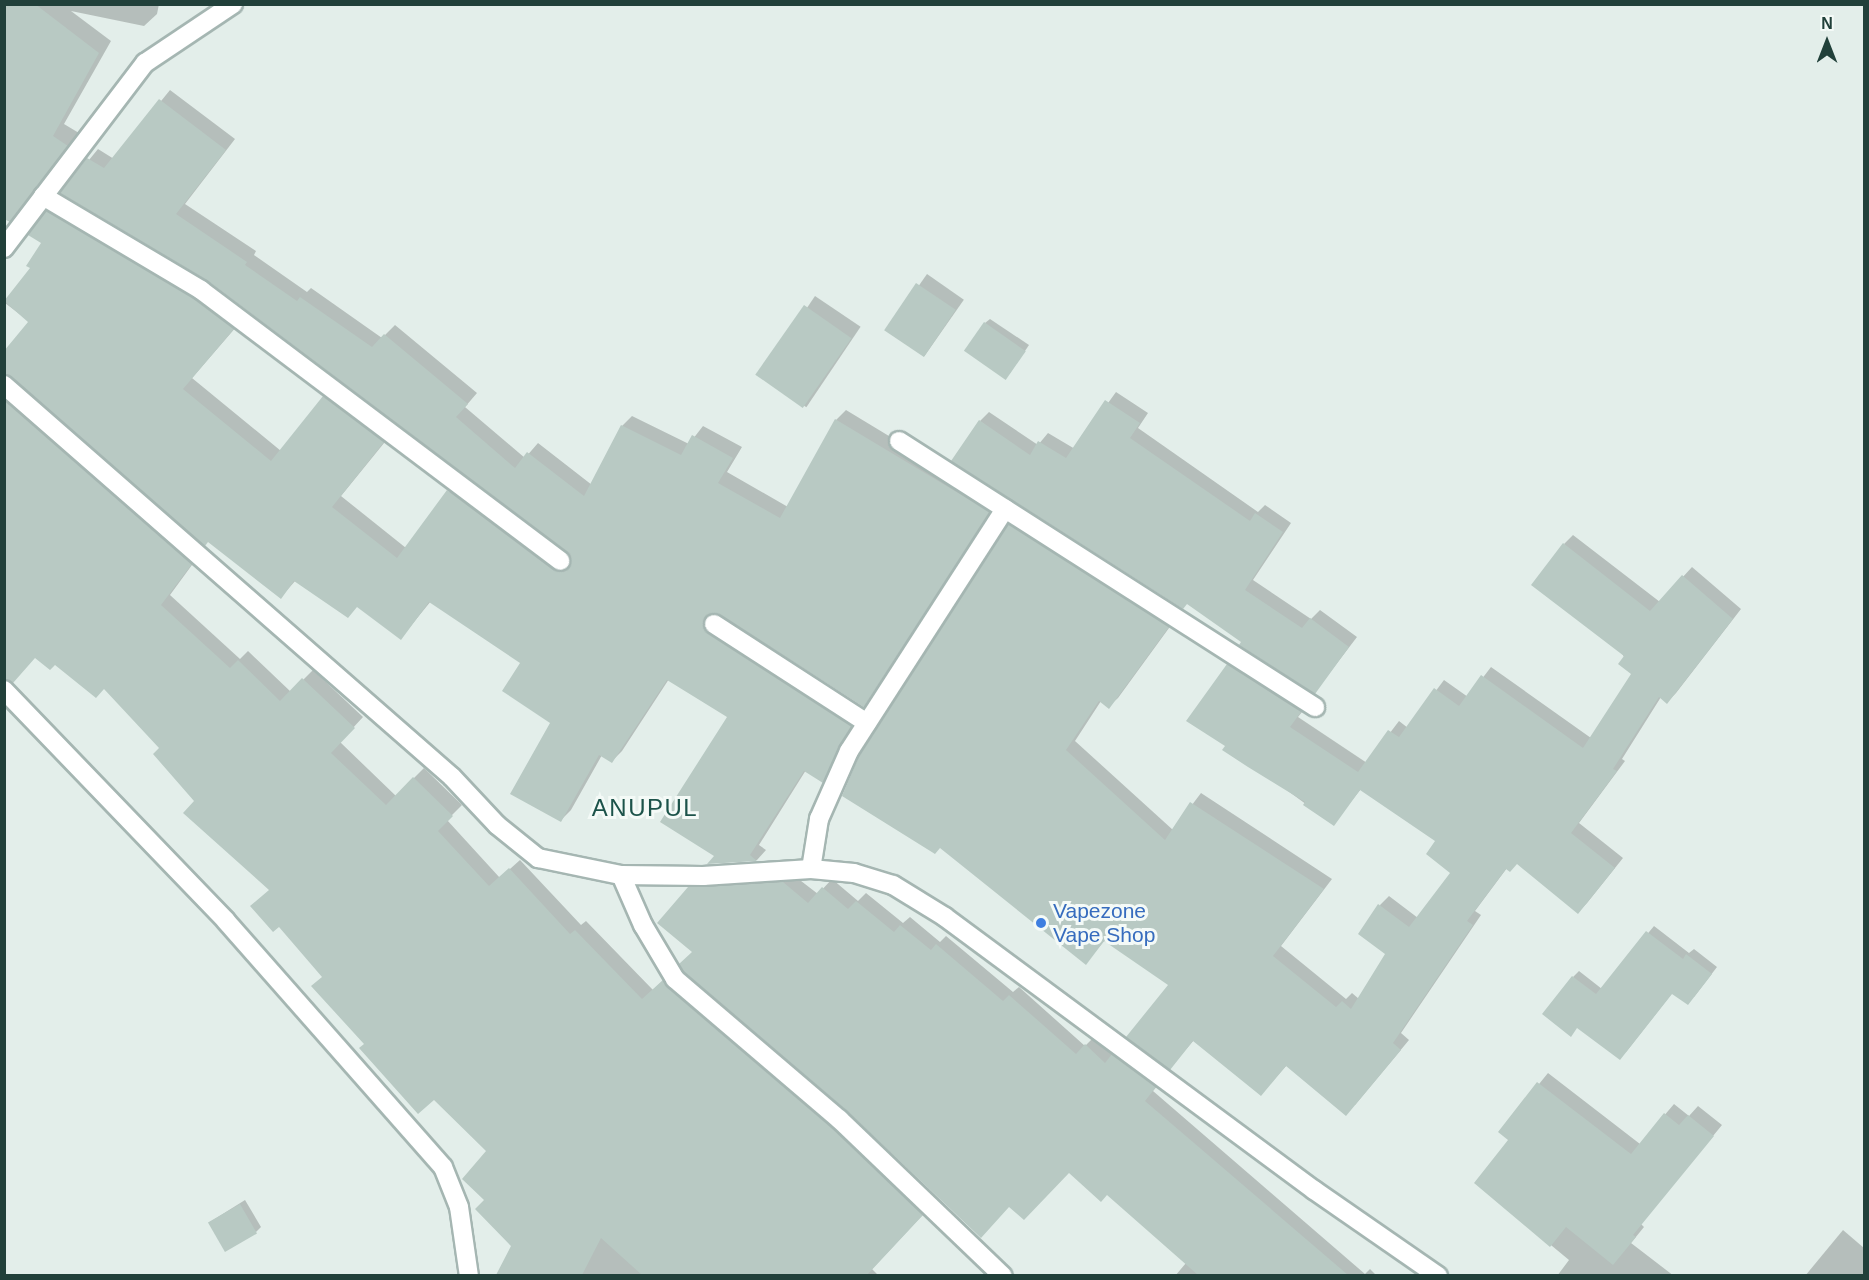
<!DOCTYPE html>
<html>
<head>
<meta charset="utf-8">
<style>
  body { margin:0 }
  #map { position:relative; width:1869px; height:1280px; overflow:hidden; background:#e3eeea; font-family:Arial,sans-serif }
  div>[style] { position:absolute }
  .shadow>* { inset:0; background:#0003; transform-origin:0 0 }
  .building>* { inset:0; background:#b8c9c3; transform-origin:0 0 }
  .roads { filter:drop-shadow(2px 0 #a5b6b2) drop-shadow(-2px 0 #a5b6b2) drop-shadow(0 2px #a5b6b2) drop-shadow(0 -2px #a5b6b2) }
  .street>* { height:18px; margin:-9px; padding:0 9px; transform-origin:9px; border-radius:9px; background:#fff }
  .secondary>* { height:18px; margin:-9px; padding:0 9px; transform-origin:9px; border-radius:9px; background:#fff }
  .dots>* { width:16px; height:16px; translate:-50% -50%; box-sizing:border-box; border:3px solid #f4faf7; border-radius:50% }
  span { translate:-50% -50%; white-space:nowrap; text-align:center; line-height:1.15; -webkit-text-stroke:6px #f4faf7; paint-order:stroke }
  .shop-label { font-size:21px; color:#366cbe }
  .left { translate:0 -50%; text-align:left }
  .quarter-label { font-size:24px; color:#1c534a; letter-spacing:1.5px }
  .frame { position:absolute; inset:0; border:6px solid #21403a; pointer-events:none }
  .north { position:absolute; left:1797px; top:12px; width:60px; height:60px; -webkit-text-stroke:4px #f4faf7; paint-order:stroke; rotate:0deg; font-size:16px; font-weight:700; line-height:24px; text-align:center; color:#21403a }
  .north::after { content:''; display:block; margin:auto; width:21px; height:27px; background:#21403a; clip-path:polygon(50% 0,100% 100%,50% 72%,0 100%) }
</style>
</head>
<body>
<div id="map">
  <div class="shadow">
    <div style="clip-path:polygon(4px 4px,159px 4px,157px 14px,144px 26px,71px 11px,111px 41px,64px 124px,79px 133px,9px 220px)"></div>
    <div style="clip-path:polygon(170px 90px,235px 139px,185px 204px,256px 251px,254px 255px,307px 292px,311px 288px,382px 338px,395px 325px,477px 393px,465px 407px,525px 458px,538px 443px,592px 485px,622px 426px,632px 416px,689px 444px,703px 426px,742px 447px,727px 472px,788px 507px,836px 420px,846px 410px,998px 502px,863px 706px,720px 613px,713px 614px,860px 716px,832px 771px,822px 781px,806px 770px,759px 845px,766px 850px,757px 860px,710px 863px,717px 856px,729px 717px,669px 679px,622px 751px,612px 761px,602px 755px,571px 810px,561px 820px,552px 722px,522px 662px,431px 601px,401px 638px,358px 606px,296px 580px,281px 597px,30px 322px,5px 303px,32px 268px,43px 242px,47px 212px,57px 202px,243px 319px,192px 378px,281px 451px,334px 387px,393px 432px,341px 496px,406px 548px,458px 481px,573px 561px,568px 551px,209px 280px,62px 193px,98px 149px,114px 159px)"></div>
    <div style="left:927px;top:274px;width:45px;height:69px;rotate:35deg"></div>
    <div style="left:815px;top:296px;width:55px;height:97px;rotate:34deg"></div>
    <div style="clip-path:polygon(990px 319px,1029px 345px,1010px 373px,985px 323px)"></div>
    <div style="clip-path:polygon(4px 379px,200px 554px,170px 595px,240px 659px,248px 651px,291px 692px,313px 670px,363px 717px,340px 742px,396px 796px,424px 768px,462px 805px,447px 820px,500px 878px,520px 860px,581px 925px,586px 921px,653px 990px,673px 971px,932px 1205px,872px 1269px,879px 1276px,498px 1276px,513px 1246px,486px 1200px,488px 1151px,434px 1098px,365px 1044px,270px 889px,196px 801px,161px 748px,105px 688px,4px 639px)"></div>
    <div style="clip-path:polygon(1116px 392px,1148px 413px,1138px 428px,1258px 512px,1265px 505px,1291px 523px,1253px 580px,1311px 619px,1320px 610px,1357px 637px,1315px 692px,1243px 642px,980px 421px,989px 412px,1038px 445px,1048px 433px,1075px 449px)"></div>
    <div style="clip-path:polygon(1019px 516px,1177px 617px,1118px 698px,1108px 707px,1101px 701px,1075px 741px,1173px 830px,1201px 793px,1332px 879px,1281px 946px,1346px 999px,1352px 993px,1359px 999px,1387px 954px,1380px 905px,1389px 896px,1418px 918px,1452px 872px,1437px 841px,1361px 789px,1333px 824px,1227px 746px,1228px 665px,1237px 656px,1310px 702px,1298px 717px,1367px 763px,1399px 721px,1408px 728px,1444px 680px,1468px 697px,1491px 667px,1591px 738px,1633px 674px,1564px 544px,1573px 535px,1660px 602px,1692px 567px,1741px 609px,1676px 693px,1667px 702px,1661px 697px,1622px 759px,1625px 761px,1579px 823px,1623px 858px,1587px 903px,1578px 912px,1517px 863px,1507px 868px,1475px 911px,1481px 915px,1401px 1033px,1409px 1040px,1355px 1105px,1287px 1065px,1261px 1094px,1194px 1040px,1170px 1068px,1170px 985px,1105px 940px,1086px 963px,1010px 525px)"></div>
    <div style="clip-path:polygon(792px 874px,818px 894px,832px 879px,858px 901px,866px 893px,903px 923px,910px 917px,940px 942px,946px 936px,1013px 992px,1019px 987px,1085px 1046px,1095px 1036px,1115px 1054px,1122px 1046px,1164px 1078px,1153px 1091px,1365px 1274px,1370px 1269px,1377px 1276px,1175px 1276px,1186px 1263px,1107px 1193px,1069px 1171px,1009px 1205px,694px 952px,689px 888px,698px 878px)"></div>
    <div style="clip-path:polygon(1654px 926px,1689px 953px,1694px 949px,1717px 967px,1694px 997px,1673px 992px,1626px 1052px,1573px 977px,1579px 971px,1602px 989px)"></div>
    <div style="clip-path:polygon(1548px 1073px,1640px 1144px,1674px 1104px,1689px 1116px,1698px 1106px,1722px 1125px,1641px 1224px,1644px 1227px,1631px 1243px,1674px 1276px,1557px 1276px,1569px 1260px,1476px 1183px,1510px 1139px,1500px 1132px)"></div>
    <div style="clip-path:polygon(245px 1200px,261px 1227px,256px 1232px,210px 1222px)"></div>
    <div style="clip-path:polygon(1843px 1230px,1864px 1248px,1864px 1276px,1805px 1276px)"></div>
  </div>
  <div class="building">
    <div style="clip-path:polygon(4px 4px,35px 4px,99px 53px,53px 136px,68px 146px,10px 222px,4px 219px)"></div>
    <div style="clip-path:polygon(159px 99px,226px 150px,176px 214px,247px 262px,245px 265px,297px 301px,300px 297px,372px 347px,384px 334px,468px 404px,456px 417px,515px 468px,527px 452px,584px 496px,621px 425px,681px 455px,692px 435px,733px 458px,718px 483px,780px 518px,835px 419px,990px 512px,864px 707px,720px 615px,705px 617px,703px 624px,708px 633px,851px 726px,823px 783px,804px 771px,750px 855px,757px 861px,707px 864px,714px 856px,660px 822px,727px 717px,667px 680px,612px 763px,599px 755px,561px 822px,510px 794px,550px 723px,502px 691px,520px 663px,429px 602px,401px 640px,357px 607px,348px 618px,294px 581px,281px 599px,208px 542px,205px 546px,4px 374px,4px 351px,28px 322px,4px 301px,30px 268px,26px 266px,41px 243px,28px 235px,46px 211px,195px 299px,234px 329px,183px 389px,271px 461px,323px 396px,384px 442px,332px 507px,397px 558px,447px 490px,553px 570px,564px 572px,569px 567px,567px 552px,208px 281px,60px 193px,87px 158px,104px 168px)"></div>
    <div style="left:916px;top:283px;width:48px;height:57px;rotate:34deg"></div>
    <div style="left:804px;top:305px;width:58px;height:85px;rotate:35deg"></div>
    <div style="left:984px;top:322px;width:51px;height:35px;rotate:35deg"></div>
    <div style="clip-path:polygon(4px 400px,192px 564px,161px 605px,230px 668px,238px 660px,280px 701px,302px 678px,355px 728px,331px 753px,386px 805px,413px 777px,453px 816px,438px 831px,489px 886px,509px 868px,570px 934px,575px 930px,642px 999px,663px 980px,831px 1127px,923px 1215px,867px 1275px,642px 1275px,601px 1238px,582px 1275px,496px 1275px,511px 1246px,475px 1209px,484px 1200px,462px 1179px,486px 1151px,434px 1100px,418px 1114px,359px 1048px,364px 1044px,311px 986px,322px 977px,279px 927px,273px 932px,250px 906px,269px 890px,183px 813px,194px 801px,153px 754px,159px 748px,104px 689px,96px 698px,55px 665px,50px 670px,35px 658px,13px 683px,4px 679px)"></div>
    <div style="clip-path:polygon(1105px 400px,1140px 423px,1130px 438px,1250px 521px,1255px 513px,1283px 532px,1245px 590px,1302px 628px,1310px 618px,1349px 647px,1315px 694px,1239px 645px,1241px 642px,1187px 604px,1183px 609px,951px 461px,979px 420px,1030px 455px,1038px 441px,1066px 458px)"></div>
    <div style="clip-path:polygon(1008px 524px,1169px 627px,1109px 709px,1099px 701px,1066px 750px,1165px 840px,1190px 802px,1324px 889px,1273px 956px,1336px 1007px,1342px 1001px,1351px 1009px,1385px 954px,1358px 934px,1378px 904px,1409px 927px,1450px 873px,1426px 854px,1435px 841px,1360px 790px,1334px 826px,1303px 805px,1305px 802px,1248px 767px,1222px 750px,1225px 746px,1186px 721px,1227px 664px,1301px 712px,1290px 727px,1358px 772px,1388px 730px,1399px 737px,1434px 688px,1459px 706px,1481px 675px,1583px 748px,1631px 674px,1618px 664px,1624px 656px,1531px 585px,1563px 543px,1650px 611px,1682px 575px,1733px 619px,1667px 704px,1659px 697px,1613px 769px,1617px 771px,1571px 833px,1615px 868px,1578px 914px,1517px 864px,1510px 872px,1506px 869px,1467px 921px,1473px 925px,1393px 1043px,1401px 1050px,1346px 1116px,1286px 1066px,1261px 1096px,1193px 1041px,1170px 1070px,1126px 1037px,1168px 985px,1104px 941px,1086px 965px,940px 848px,935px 854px,842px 796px,859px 756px)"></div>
    <div style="clip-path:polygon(783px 882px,808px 903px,822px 887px,848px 909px,856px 901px,894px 932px,900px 925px,931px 950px,936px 944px,1003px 1001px,1009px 995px,1076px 1054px,1085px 1044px,1105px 1063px,1112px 1054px,1156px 1087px,1145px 1101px,1348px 1275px,1198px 1275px,1107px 1195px,1101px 1202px,1069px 1173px,1024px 1220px,1009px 1207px,981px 1238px,847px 1111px,684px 972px,679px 964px,692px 952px,657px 923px,688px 887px)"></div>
    <div style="clip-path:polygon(1646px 931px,1683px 959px,1686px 954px,1712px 974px,1688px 1005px,1672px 994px,1620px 1060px,1577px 1028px,1571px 1037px,1542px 1014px,1572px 976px,1596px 994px)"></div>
    <div style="clip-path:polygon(1537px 1082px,1631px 1154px,1664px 1113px,1679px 1125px,1688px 1115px,1714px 1136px,1633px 1235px,1636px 1237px,1613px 1265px,1566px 1227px,1550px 1247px,1474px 1183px,1508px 1140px,1498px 1132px)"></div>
    <div style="left:240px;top:1204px;width:34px;height:37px;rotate:60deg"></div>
  </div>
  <div class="roads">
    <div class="street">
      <div style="left:43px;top:196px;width:184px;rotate:30.7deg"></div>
      <div style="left:201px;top:290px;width:450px;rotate:37deg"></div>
      <div style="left:4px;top:248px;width:233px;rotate:-52.7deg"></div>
      <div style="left:145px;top:63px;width:106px;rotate:-33.8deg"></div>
      <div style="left:899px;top:441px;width:494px;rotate:32.6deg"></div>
      <div style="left:714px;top:624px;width:182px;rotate:32.9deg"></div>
      <div style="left:4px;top:690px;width:320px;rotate:46.1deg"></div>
      <div style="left:226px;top:921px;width:328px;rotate:48.6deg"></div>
      <div style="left:443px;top:1167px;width:43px;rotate:68.2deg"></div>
      <div style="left:459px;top:1207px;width:70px;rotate:81.8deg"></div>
      <div style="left:811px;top:869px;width:51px;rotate:-80.9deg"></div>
      <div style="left:819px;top:819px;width:74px;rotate:-66.2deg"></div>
      <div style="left:849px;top:751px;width:288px;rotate:-57.2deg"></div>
      <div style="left:621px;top:875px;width:55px;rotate:66.3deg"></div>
      <div style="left:643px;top:925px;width:63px;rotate:59.3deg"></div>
      <div style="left:675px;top:979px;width:216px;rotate:40.5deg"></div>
      <div style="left:839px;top:1119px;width:227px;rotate:43.8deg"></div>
    </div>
    <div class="secondary">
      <div style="left:4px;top:385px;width:595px;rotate:41.19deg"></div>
      <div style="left:452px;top:777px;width:66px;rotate:46.8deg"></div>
      <div style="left:497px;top:825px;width:53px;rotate:38.8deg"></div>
      <div style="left:538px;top:858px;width:85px;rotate:11.6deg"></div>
      <div style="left:621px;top:875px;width:82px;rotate:0.7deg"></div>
      <div style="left:703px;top:876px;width:108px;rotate:-3.7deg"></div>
      <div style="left:811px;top:869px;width:43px;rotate:5.3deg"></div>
      <div style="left:854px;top:873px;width:41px;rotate:17.1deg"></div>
      <div style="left:893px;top:885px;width:61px;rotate:31.6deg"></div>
      <div style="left:945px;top:917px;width:459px;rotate:36.5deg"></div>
      <div style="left:1314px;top:1190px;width:151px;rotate:34.7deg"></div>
    </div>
  </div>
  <div class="dots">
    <div style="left:1041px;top:923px;background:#3f7fe0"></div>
  </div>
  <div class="shop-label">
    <span class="left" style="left:1053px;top:923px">Vapezone<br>Vape Shop</span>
  </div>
  <div class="quarter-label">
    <span style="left:645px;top:808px">ANUPUL</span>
  </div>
  <div class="frame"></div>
  <div class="north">N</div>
</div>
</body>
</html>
